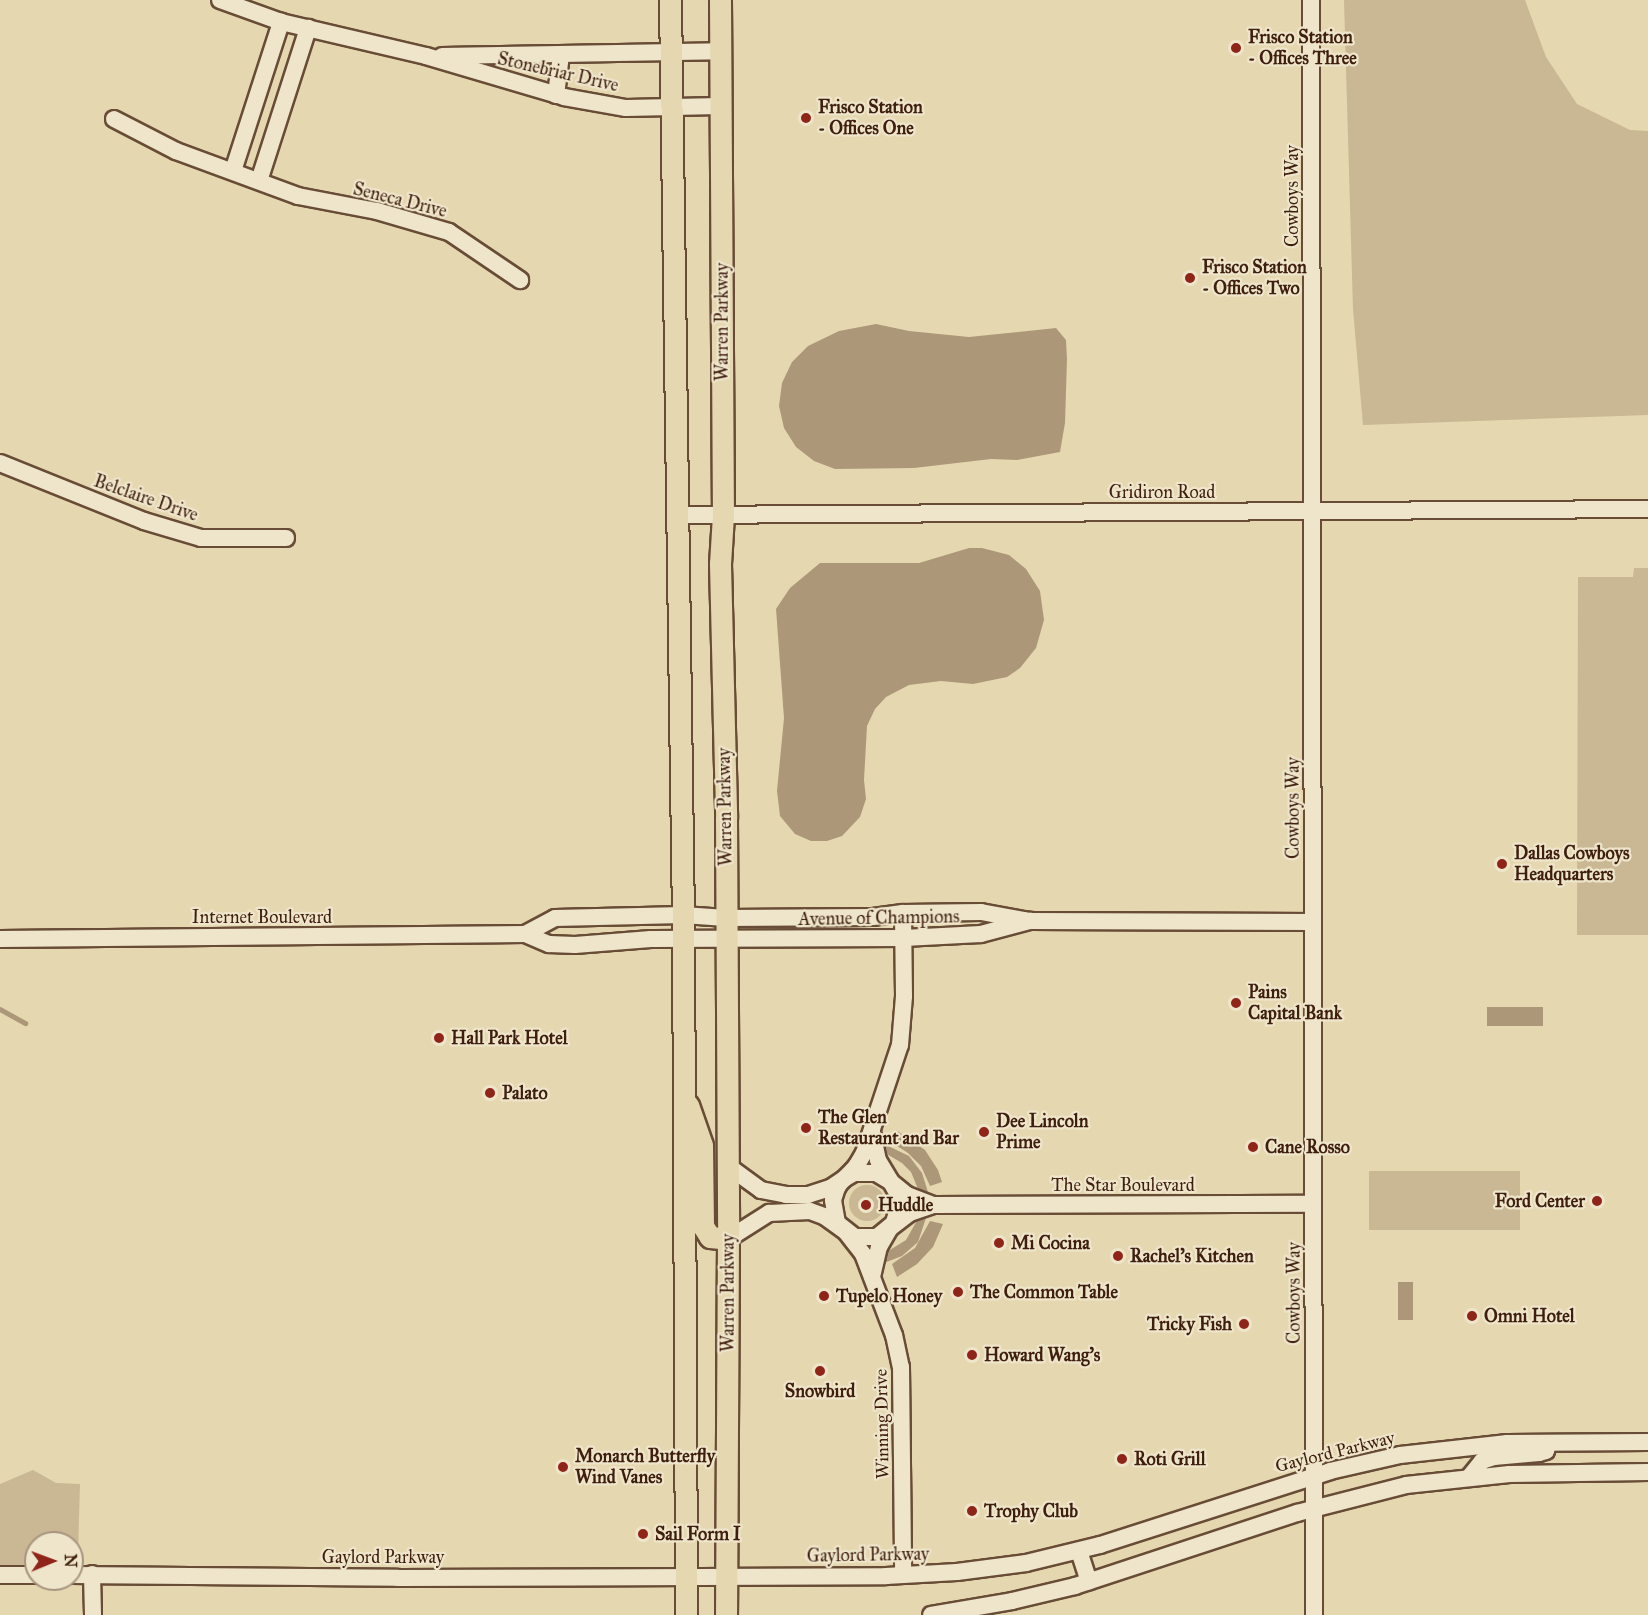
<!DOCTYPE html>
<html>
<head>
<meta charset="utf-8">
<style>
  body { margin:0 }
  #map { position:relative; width:1648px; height:1615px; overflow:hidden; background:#e5d7af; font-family:"IM FELL Great Primer",serif }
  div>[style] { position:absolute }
  .green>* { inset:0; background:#c9b893; transform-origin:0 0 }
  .round { border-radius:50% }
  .water>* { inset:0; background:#ac9878; transform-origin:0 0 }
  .stream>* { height:4.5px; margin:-2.25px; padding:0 2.25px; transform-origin:2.25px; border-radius:2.25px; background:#ac9878 }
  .roads { filter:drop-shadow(2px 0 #684c36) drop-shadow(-2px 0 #684c36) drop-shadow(0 2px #684c36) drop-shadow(0 -2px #684c36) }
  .minor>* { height:16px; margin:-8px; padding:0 8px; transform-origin:8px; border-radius:8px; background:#eee5cb }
  .major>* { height:21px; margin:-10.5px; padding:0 10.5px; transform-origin:10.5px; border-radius:10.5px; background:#e5d7af }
  .dots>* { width:16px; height:16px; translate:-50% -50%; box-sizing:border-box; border:3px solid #eee5cb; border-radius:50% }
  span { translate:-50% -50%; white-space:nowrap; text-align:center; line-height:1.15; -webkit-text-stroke:4.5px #eee5cb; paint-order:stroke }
  .poi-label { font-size:18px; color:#3e1e0d; font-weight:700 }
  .left { translate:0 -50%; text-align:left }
  .right { translate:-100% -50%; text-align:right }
  .street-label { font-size:18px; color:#3e1e0d }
  .north { position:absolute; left:24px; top:1531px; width:60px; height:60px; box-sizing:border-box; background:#eee5cb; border:2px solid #a8957f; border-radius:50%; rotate:89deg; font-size:16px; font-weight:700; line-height:24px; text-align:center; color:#3e1e0d }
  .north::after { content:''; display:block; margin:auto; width:21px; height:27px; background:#8f2418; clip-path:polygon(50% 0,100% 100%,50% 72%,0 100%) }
</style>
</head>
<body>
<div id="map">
  <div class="green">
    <div style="clip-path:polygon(1344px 0,1525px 0,1546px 57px,1577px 104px,1630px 130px,1648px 131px,1648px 415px,1363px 425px,1353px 309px)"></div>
    <div style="clip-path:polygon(1634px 568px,1648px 568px,1648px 935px,1577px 935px,1578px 577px,1633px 577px)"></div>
    <div style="left:1369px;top:1171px;width:151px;height:59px"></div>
    <div class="round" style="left:849px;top:1185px;width:36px;height:36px"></div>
    <div style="clip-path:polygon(33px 1470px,56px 1483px,80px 1484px,78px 1553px,73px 1564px,72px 1543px,36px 1543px,36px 1566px,0 1566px,0 1484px)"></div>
  </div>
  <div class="water">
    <div style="clip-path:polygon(876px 324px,909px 331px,969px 337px,1056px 328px,1066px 340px,1067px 359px,1065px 423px,1060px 452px,1017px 460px,991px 459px,914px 468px,835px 469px,814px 461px,796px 447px,784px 428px,779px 406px,782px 383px,792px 362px,808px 346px,839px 331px)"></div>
    <div style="clip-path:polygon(969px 548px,982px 548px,1009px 555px,1026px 569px,1040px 591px,1044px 620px,1036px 648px,1020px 668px,1007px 677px,973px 684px,941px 681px,909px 685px,886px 697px,875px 709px,867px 726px,864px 780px,866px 799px,860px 817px,842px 836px,827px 841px,811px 841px,795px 834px,780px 816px,777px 791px,784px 718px,776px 609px,790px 588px,820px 563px,919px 563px)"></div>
    <div style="left:1487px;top:1007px;width:56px;height:19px"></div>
    <div style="clip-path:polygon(896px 1130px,925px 1150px,938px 1170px,942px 1182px,930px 1186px,921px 1166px,908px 1153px,891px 1142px)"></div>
    <div style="clip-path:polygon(884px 1144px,909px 1156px,922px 1173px,928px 1192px,918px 1189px,911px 1172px,902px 1163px,885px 1153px)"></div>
    <div style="clip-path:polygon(927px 1215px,918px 1242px,902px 1256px,884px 1263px,885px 1253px,906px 1240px,919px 1217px)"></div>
    <div style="clip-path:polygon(930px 1221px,943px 1224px,933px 1247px,917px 1264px,897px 1277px,892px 1264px,915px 1248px)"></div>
    <div style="left:1398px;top:1282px;width:15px;height:38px"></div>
  </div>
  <div class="stream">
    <div style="left:0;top:1009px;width:29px;rotate:29deg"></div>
  </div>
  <div class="roads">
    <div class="minor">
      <div style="left:220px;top:0;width:65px;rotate:19.8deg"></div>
      <div style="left:281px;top:22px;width:149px;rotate:13.2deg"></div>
      <div style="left:426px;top:56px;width:144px;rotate:16.5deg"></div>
      <div style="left:564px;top:97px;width:63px;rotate:10.1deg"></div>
      <div style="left:626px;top:108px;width:94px;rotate:-1.2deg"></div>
      <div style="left:1311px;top:0;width:1615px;rotate:89.89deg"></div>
      <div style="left:442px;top:56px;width:278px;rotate:-1deg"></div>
      <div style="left:556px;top:95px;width:40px;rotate:-82.9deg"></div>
      <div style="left:114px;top:119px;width:70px;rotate:27.3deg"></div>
      <div style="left:176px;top:151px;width:130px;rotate:20.2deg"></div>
      <div style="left:298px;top:196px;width:80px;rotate:10.8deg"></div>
      <div style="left:377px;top:211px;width:75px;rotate:16.3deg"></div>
      <div style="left:449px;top:232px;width:86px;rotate:34.1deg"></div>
      <div style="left:233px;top:171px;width:157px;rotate:-72.1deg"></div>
      <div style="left:259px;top:181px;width:161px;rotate:-72.2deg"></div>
      <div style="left:0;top:463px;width:155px;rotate:21.9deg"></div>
      <div style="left:144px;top:521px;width:59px;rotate:16.6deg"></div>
      <div style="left:201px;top:538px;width:85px"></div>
      <div style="left:676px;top:515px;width:972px;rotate:-0.35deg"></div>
      <div style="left:525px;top:934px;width:34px;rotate:-28deg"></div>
      <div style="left:555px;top:918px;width:128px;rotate:-1.3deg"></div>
      <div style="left:683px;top:915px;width:43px;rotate:4deg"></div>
      <div style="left:726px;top:918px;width:147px;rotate:-0.4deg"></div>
      <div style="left:873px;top:917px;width:30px;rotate:-8deg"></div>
      <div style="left:903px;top:913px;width:78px;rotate:-0.7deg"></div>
      <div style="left:981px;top:912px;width:50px;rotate:10.4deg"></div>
      <div style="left:1030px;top:921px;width:283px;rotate:0.2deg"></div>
      <div style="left:0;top:939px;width:525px;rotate:-0.55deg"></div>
      <div style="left:525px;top:934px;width:26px;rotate:23deg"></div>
      <div style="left:549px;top:944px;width:26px;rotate:2deg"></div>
      <div style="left:575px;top:945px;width:76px;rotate:-4.5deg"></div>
      <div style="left:651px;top:939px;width:253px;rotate:-0.2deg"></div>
      <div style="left:904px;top:938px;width:77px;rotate:-3deg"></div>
      <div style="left:981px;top:934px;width:51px;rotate:-14.9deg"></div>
      <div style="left:872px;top:1132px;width:29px;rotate:78deg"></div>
      <div style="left:878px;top:1160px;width:26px;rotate:59deg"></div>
      <div style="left:891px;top:1182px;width:21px;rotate:39deg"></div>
      <div style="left:907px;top:1195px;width:28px;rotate:21deg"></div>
      <div style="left:728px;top:1166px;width:41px;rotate:36deg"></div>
      <div style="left:761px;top:1190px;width:25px;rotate:11deg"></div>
      <div style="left:786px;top:1195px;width:22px"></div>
      <div style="left:808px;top:1195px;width:25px;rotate:-18deg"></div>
      <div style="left:832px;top:1187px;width:14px;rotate:-34deg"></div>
      <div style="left:844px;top:1179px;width:12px;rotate:-31deg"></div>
      <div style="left:854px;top:1173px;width:22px"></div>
      <div style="left:876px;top:1173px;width:17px;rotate:31deg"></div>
      <div style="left:891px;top:1182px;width:13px;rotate:61deg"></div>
      <div style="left:897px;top:1193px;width:12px;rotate:81deg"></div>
      <div style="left:899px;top:1205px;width:19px;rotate:106deg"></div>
      <div style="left:894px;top:1223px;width:22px;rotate:141deg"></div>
      <div style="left:877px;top:1237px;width:22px;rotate:180deg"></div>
      <div style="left:855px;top:1237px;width:23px;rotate:-142deg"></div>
      <div style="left:837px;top:1223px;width:23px;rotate:-100deg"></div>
      <div style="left:833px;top:1200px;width:13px;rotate:-72deg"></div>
      <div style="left:837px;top:1188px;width:6px;rotate:-59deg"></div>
      <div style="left:840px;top:1183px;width:18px;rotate:-45deg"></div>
      <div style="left:853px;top:1170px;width:6px;rotate:-51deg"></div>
      <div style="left:857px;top:1165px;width:14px;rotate:-60deg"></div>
      <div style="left:864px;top:1153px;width:114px;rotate:-71.6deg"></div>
      <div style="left:900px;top:1045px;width:49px;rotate:-85.3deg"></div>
      <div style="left:904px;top:996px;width:83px;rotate:-90.7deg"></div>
      <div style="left:728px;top:1239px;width:49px;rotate:-32.4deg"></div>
      <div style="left:769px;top:1213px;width:41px;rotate:-2.8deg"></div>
      <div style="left:810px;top:1211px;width:15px;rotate:20deg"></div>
      <div style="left:824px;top:1216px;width:27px;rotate:36deg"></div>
      <div style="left:846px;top:1232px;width:28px;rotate:52deg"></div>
      <div style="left:863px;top:1254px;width:87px;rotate:69.1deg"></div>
      <div style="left:894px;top:1335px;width:33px;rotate:78deg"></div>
      <div style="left:901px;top:1367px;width:208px;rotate:89.4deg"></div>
      <div style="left:872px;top:1277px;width:31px;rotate:-77deg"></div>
      <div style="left:879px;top:1247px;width:22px;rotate:-60deg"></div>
      <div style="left:890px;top:1228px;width:25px;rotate:-37deg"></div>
      <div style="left:910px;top:1213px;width:24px;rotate:-19deg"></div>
      <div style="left:933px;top:1205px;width:380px;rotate:-0.2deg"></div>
      <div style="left:1470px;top:1476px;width:19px;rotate:-51deg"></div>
      <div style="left:1482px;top:1461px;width:13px;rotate:-18deg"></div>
      <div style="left:1494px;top:1457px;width:45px;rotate:-5.1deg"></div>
      <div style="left:1539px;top:1453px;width:7px;rotate:-16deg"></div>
      <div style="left:1546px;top:1451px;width:8px;rotate:-76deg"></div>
      <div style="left:1079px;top:1551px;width:32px;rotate:72deg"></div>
      <div style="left:92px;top:1574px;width:41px;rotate:88.6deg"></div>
      <div style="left:0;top:1575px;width:36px"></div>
      <div style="left:72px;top:1575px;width:326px;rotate:0.5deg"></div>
      <div style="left:398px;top:1578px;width:488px;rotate:-0.2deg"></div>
      <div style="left:886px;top:1576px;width:71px;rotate:-3.2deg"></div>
      <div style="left:957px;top:1572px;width:70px;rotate:-7.4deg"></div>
      <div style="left:1026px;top:1563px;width:76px;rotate:-13.7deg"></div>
      <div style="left:1100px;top:1545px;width:242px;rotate:-17.8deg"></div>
      <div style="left:1330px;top:1471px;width:72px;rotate:-12.9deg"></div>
      <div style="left:1400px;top:1455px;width:108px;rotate:-6.4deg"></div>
      <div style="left:1507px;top:1443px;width:141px;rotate:-0.4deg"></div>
      <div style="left:931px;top:1615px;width:82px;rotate:-9.8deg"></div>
      <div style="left:1012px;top:1601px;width:65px;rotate:-13.4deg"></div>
      <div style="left:1075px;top:1586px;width:234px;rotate:-18.2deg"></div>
      <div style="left:1297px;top:1513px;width:113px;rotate:-14.4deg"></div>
      <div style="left:1406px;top:1485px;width:104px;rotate:-6.1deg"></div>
      <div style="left:1509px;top:1474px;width:139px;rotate:-0.8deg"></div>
    </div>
    <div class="major">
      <div style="left:670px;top:0;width:915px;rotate:89.19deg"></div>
      <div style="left:683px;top:915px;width:700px;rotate:89.75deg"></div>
      <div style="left:720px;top:0;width:515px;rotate:89.67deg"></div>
      <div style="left:723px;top:515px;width:49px;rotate:93.5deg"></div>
      <div style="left:720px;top:564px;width:254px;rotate:88.6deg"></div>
      <div style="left:726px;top:818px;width:421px;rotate:89.7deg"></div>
      <div style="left:728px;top:1239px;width:376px;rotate:90.3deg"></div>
      <div style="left:688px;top:1105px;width:42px;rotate:70.7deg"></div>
      <div style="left:702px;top:1145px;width:81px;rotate:89.3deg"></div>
      <div style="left:703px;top:1226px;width:13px;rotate:58deg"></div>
      <div style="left:710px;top:1237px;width:18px;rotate:6deg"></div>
    </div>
  </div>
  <div class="dots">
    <div style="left:1236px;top:48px;background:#8f2418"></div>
    <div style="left:806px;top:118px;background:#8f2418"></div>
    <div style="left:1190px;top:278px;background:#8f2418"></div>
    <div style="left:1502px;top:864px;background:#8f2418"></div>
    <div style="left:1236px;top:1003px;background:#8f2418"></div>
    <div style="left:439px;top:1038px;background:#8f2418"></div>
    <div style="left:490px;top:1093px;background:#8f2418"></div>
    <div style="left:806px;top:1128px;background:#8f2418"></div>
    <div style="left:984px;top:1132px;background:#8f2418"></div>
    <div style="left:1253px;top:1147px;background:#8f2418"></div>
    <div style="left:1597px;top:1201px;background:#8f2418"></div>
    <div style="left:866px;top:1205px;background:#8f2418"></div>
    <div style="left:999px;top:1243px;background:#8f2418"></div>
    <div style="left:1118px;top:1256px;background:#8f2418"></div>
    <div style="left:958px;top:1292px;background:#8f2418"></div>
    <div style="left:824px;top:1296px;background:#8f2418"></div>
    <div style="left:1472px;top:1316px;background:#8f2418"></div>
    <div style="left:1244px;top:1324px;background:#8f2418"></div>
    <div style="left:972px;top:1355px;background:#8f2418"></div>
    <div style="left:820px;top:1371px;background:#8f2418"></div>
    <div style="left:1122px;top:1459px;background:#8f2418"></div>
    <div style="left:563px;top:1467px;background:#8f2418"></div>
    <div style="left:972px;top:1511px;background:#8f2418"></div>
    <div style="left:643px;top:1534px;background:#8f2418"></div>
  </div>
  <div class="poi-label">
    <span class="left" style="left:1248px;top:48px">Frisco Station<br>- Offices Three</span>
    <span class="left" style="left:818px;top:118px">Frisco Station<br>- Offices One</span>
    <span class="left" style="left:1202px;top:278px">Frisco Station<br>- Offices Two</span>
    <span class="left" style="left:1514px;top:864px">Dallas Cowboys<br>Headquarters</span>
    <span class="left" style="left:1248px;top:1003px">Pains<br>Capital Bank</span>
    <span class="left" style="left:451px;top:1038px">Hall Park Hotel</span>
    <span class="left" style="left:502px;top:1093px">Palato</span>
    <span class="left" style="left:818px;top:1128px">The Glen<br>Restaurant and Bar</span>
    <span class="left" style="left:996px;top:1132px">Dee Lincoln<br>Prime</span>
    <span class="left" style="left:1265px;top:1147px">Cane Rosso</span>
    <span class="right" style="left:1585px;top:1201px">Ford Center</span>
    <span class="left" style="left:878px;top:1205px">Huddle</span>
    <span class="left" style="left:1011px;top:1243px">Mi Cocina</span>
    <span class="left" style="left:1130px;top:1256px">Rachel's Kitchen</span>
    <span class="left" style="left:970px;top:1292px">The Common Table</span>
    <span class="left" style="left:836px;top:1296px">Tupelo Honey</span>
    <span class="left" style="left:1484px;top:1316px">Omni Hotel</span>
    <span class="right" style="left:1232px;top:1324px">Tricky Fish</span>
    <span class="left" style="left:984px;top:1355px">Howard Wang's</span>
    <span style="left:820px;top:1391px">Snowbird</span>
    <span class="left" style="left:575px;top:1467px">Monarch Butterfly<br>Wind Vanes</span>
    <span class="left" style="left:1134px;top:1459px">Roti Grill</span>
    <span class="left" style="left:984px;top:1511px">Trophy Club</span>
    <span class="left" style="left:655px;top:1534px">Sail Form I</span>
  </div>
  <div class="street-label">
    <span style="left:558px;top:72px;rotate:13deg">Stonebriar Drive</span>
    <span style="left:1292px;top:196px;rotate:-90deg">Cowboys Way</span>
    <span style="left:400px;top:200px;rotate:14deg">Seneca Drive</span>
    <span style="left:722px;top:322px;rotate:-90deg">Warren Parkway</span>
    <span style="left:1162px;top:492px">Gridiron Road</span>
    <span style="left:146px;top:498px;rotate:19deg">Belclaire Drive</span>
    <span style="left:725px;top:807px;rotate:-91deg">Warren Parkway</span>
    <span style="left:1293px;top:808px;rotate:-90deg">Cowboys Way</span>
    <span style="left:262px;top:917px">Internet Boulevard</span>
    <span style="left:879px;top:918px;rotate:-1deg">Avenue of Champions</span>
    <span style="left:1123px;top:1185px">The Star Boulevard</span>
    <span style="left:728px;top:1293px;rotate:-90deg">Warren Parkway</span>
    <span style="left:1294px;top:1293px;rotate:-90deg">Cowboys Way</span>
    <span style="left:882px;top:1424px;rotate:-91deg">Winning Drive</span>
    <span style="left:1335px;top:1452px;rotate:-14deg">Gaylord Parkway</span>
    <span style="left:868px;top:1555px;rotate:-1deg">Gaylord Parkway</span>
    <span style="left:383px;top:1557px">Gaylord Parkway</span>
  </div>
  <div class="north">N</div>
</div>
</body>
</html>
